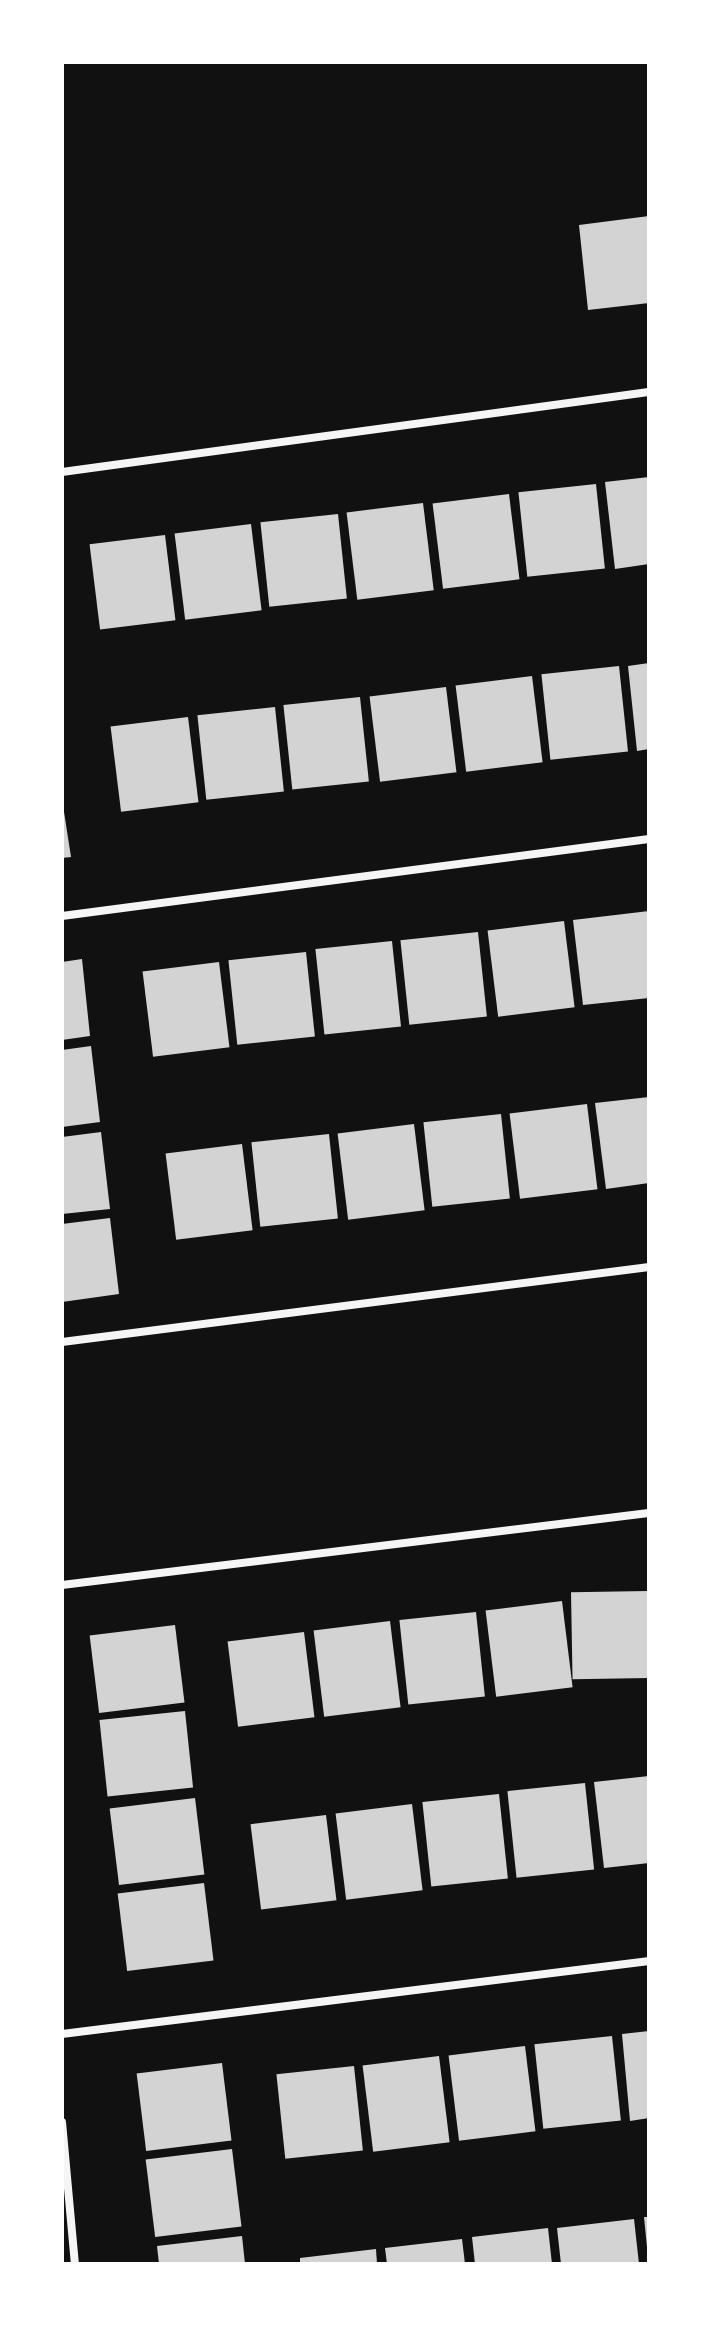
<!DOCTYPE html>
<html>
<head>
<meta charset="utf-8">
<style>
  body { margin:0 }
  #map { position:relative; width:711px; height:2326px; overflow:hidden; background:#111; font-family:Montserrat,sans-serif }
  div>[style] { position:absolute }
  .building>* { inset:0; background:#d3d3d3; transform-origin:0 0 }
  .minor>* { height:8px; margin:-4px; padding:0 4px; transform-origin:4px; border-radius:4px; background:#f5f5f5 }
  span { translate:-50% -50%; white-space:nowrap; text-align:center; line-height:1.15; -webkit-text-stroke:7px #fff; paint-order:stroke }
  .frame { position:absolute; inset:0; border:64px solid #fff; pointer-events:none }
</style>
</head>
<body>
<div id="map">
  <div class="building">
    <div style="clip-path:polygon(649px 216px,649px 303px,588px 310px,579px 225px)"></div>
    <div style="clip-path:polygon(649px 477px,649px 564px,615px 569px,605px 482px)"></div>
    <div style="left:596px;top:484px;width:85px;height:78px;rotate:84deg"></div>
    <div style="left:509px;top:494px;width:86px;height:77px;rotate:83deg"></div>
    <div style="left:423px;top:503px;width:88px;height:77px;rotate:83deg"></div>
    <div style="left:338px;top:514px;width:85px;height:78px;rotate:84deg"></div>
    <div style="left:251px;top:524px;width:87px;height:77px;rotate:83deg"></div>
    <div style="left:165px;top:535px;width:86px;height:76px;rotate:83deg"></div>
    <div style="clip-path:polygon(649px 663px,649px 749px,637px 751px,628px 666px)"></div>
    <div style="left:619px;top:666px;width:86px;height:78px;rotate:84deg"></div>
    <div style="left:532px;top:676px;width:87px;height:77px;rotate:83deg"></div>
    <div style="left:446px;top:687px;width:86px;height:77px;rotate:83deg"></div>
    <div style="left:360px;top:697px;width:85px;height:77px;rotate:84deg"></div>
    <div style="left:275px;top:707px;width:85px;height:78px;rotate:84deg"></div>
    <div style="left:188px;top:717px;width:86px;height:78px;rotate:83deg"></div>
    <div style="clip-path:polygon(62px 799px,71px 857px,62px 858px)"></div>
    <div style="clip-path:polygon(649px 911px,649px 998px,583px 1005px,573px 920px)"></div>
    <div style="left:564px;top:921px;width:87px;height:77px;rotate:83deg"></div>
    <div style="left:478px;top:932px;width:85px;height:78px;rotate:84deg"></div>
    <div style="left:392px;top:941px;width:86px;height:77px;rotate:84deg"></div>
    <div style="left:306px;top:952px;width:85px;height:78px;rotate:84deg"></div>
    <div style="clip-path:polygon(82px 959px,90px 1036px,62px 1040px,62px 962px)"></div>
    <div style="left:219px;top:962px;width:86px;height:77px;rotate:83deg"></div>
    <div style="clip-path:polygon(91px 1046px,100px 1122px,62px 1127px,62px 1050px)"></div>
    <div style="clip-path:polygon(649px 1097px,649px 1183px,606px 1189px,595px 1103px)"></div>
    <div style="left:587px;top:1104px;width:86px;height:78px;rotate:83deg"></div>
    <div style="left:501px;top:1114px;width:85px;height:78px;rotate:84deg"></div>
    <div style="left:414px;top:1124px;width:87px;height:77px;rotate:83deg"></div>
    <div style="clip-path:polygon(101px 1132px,110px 1209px,62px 1214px,62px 1137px)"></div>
    <div style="left:329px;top:1134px;width:85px;height:78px;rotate:84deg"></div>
    <div style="left:242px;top:1144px;width:87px;height:77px;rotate:83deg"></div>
    <div style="clip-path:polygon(110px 1218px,119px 1294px,62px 1302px,62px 1224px)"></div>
    <div style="left:648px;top:1591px;width:87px;height:77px;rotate:89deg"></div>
    <div style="left:562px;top:1601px;width:87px;height:77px;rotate:83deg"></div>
    <div style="left:476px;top:1612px;width:85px;height:77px;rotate:84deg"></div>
    <div style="left:390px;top:1621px;width:87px;height:77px;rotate:83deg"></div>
    <div style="left:175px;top:1625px;width:78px;height:86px;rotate:83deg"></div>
    <div style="left:304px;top:1632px;width:86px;height:77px;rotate:83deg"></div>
    <div style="left:185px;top:1711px;width:77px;height:86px;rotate:84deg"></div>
    <div style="clip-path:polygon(649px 1776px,649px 1863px,604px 1868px,594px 1782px)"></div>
    <div style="left:585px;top:1783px;width:87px;height:78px;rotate:84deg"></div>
    <div style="left:499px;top:1794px;width:85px;height:77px;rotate:84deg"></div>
    <div style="left:195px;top:1798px;width:77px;height:86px;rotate:83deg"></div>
    <div style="left:412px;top:1804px;width:87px;height:77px;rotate:83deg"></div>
    <div style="left:326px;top:1815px;width:86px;height:76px;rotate:83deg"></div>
    <div style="left:204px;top:1883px;width:78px;height:87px;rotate:83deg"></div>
    <div style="clip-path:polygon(649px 2031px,649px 2118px,630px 2121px,622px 2034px)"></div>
    <div style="left:612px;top:2036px;width:85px;height:78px;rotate:84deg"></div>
    <div style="left:525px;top:2046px;width:86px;height:77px;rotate:83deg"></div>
    <div style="left:439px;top:2056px;width:87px;height:77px;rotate:83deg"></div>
    <div style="left:222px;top:2063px;width:78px;height:86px;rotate:83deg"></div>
    <div style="left:354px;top:2066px;width:85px;height:78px;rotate:84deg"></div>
    <div style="left:232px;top:2149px;width:78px;height:87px;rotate:83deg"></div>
    <div style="clip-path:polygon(644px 2217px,649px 2217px,649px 2246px,647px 2247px)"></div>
    <div style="clip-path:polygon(634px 2219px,639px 2264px,561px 2264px,557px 2228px)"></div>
    <div style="clip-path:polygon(548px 2228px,552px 2264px,475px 2264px,472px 2237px)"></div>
    <div style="clip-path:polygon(242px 2236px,245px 2264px,159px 2264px,157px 2246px)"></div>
    <div style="clip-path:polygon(462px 2239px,465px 2264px,387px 2264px,385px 2248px)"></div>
    <div style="clip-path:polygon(376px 2249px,377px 2264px,300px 2264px,300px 2258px)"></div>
  </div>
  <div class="minor">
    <div style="left:62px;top:472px;width:592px;rotate:-7.76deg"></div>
    <div style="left:62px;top:916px;width:592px;rotate:-7.47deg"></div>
    <div style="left:62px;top:1342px;width:592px;rotate:-7.28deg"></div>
    <div style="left:62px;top:1585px;width:591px;rotate:-6.99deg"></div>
    <div style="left:62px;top:2034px;width:592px;rotate:-7.09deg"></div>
    <div style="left:62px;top:2122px;width:143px;rotate:84.8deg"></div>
  </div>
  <div class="frame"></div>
</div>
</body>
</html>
